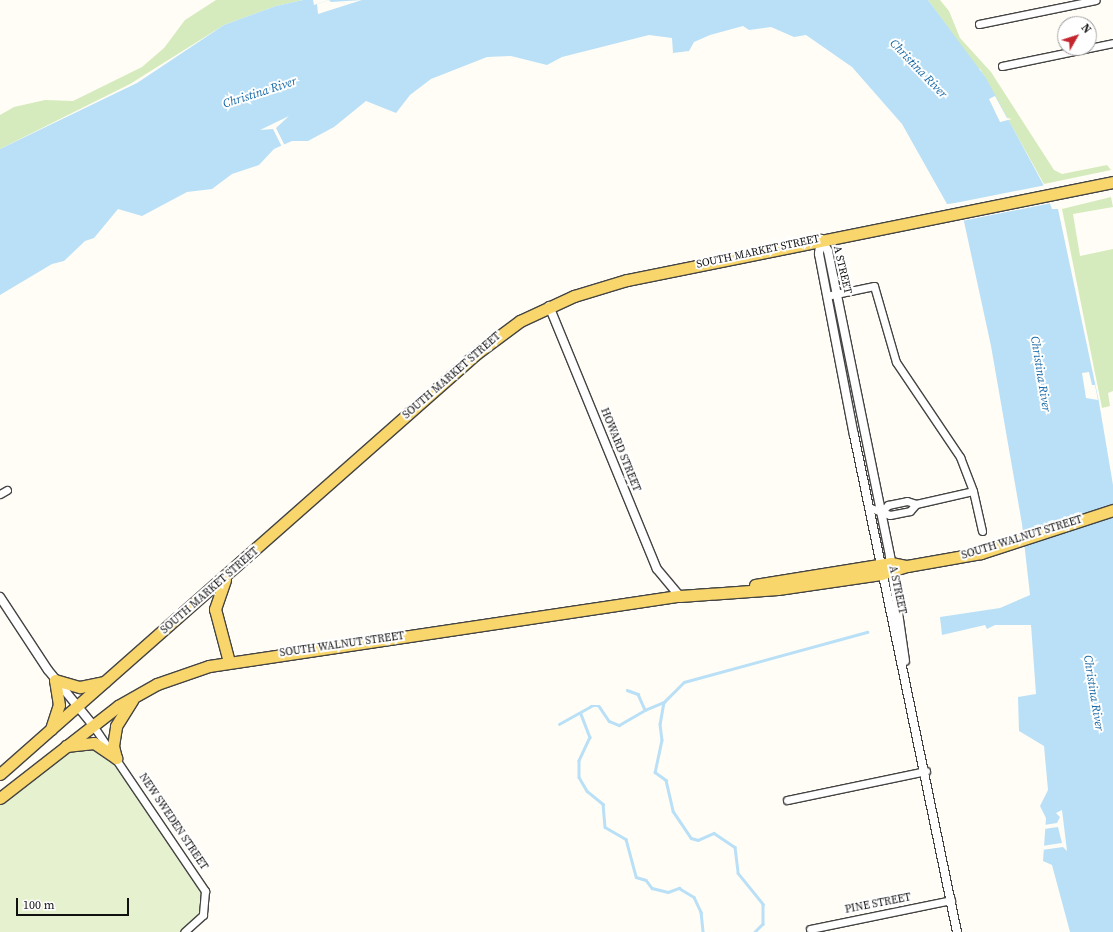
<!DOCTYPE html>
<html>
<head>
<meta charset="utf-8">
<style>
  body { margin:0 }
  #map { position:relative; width:1113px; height:932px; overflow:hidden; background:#fffdf5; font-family:"Source Serif 4",serif }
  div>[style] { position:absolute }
  .green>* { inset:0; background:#d5ebbd }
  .pitch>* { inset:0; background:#e6f2cf }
  .water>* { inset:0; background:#b9e0f7 }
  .pier>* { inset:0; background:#fffdf5 }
  .stream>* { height:2.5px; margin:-1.25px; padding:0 1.25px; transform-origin:1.25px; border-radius:1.25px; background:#b9e0f7 }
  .roads { filter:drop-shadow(1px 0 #444) drop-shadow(-1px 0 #444) drop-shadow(0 1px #444) drop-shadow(0 -1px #444) }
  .minor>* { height:7px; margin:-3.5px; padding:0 3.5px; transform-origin:3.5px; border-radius:3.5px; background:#fff }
  .tertiary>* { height:8px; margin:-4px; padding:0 4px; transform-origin:4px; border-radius:4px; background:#fff }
  .primary>* { height:11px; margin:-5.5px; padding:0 5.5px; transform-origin:5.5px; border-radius:5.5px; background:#f9d66b }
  span { translate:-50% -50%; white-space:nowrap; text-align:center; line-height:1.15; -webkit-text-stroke:4px #fff; paint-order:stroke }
  .street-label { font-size:11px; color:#111 }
  .water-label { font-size:12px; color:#1768a6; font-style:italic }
  .north { position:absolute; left:1057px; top:16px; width:40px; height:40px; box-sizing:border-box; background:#fff; border:1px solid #a0a0a0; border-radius:50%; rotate:51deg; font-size:11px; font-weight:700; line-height:16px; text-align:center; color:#111 }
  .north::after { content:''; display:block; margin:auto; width:14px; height:18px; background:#c4262e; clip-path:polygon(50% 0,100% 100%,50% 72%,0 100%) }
  .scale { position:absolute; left:16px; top:898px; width:113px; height:18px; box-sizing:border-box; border:2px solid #111; border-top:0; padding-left:5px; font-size:12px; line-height:14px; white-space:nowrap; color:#111; -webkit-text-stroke:3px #fff; paint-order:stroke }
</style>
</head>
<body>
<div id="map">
  <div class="green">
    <div style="clip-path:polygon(216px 0,303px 0,276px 6px,224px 25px,130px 84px,0 149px,0 115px,14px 107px,45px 100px,73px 101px,142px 67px,164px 48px,185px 20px)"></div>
    <div style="clip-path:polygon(928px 0,940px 0,949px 11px,960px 38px,991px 72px,1054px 170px,1062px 174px,1107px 165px,1111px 170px,1044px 184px,980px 69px,976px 67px)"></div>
    <div style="clip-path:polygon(1111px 197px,1113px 207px,1073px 214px,1080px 256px,1113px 249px,1113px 391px,1108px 393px,1110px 406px,1102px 408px,1062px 209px)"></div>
  </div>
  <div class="pitch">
    <div style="clip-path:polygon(66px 746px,107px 749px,202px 884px,205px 909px,184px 932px,0 932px,0 798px)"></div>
  </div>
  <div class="water">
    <div style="clip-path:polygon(303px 0,313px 0,314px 5px,329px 0,928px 0,986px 78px,1043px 184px,1052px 209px,1058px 209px,1099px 402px,1113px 485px,1113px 932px,1070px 932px,1052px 865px,1043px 861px,1046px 818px,1040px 806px,1048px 790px,1044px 746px,1019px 731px,1018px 697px,1036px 694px,1031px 625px,995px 625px,987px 629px,985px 625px,942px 635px,940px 617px,1000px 608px,1030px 595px,1022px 524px,991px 346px,960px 203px,947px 204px,902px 124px,852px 67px,806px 35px,794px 37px,771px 27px,749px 30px,743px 26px,710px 35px,694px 42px,689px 51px,673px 53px,672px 38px,649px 35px,562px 57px,547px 65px,511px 56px,487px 57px,431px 79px,410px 95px,396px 113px,366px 101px,334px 127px,308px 141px,292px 141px,274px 149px,259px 165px,232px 174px,212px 189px,187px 192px,142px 216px,118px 209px,94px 238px,85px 241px,64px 261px,52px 264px,0 295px,0 149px,137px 83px,224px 25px,276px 6px)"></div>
  </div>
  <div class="pier">
    <div style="clip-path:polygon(329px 0,331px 2px,362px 0,318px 14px,317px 4px)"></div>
    <div style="clip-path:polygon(995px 96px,1007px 118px,1012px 119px,1000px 122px,989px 99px)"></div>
    <div style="clip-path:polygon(289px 116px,276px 128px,285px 146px,282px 147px,273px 129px,260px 130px)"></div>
    <div style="clip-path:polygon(1046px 185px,1052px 203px,962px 221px,958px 205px,945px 205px)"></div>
    <div style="clip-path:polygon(1089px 372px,1092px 385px,1095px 385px,1098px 400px,1086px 398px,1082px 373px)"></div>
    <div style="clip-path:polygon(1062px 810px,1067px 851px,1063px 847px,1042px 850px,1042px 846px,1062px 843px,1058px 827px,1044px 829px,1044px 825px,1057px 823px,1060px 817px,1056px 813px)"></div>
  </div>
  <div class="stream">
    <div style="left:627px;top:690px;width:12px;rotate:20deg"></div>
    <div style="left:638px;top:694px;width:17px;rotate:66deg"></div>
    <div style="left:645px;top:710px;width:21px;rotate:-23deg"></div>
    <div style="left:664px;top:702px;width:28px;rotate:-45deg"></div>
    <div style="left:684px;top:682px;width:190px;rotate:-15.3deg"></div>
    <div style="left:664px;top:702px;width:22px;rotate:100deg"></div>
    <div style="left:660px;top:724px;width:16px;rotate:83deg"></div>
    <div style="left:662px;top:740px;width:33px;rotate:102deg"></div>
    <div style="left:655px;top:772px;width:14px;rotate:36deg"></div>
    <div style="left:666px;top:780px;width:32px;rotate:77deg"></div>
    <div style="left:673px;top:811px;width:32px;rotate:56deg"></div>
    <div style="left:691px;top:838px;width:7px;rotate:16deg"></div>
    <div style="left:698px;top:840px;width:17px;rotate:-24deg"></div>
    <div style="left:714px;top:833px;width:25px;rotate:34deg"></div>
    <div style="left:735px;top:847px;width:26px;rotate:83deg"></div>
    <div style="left:738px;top:873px;width:40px;rotate:51deg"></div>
    <div style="left:763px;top:904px;width:20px;rotate:90deg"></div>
    <div style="left:763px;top:924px;width:11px;rotate:135deg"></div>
    <div style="left:581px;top:714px;width:25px;rotate:69deg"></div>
    <div style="left:590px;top:737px;width:26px;rotate:115deg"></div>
    <div style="left:579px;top:761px;width:16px;rotate:90deg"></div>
    <div style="left:579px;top:777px;width:16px;rotate:60deg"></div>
    <div style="left:587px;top:791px;width:21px;rotate:39deg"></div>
    <div style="left:603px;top:804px;width:23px;rotate:85deg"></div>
    <div style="left:605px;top:827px;width:24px;rotate:30deg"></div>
    <div style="left:626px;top:839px;width:39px;rotate:75deg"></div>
    <div style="left:636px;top:877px;width:10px;rotate:17deg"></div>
    <div style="left:646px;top:880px;width:10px;rotate:53deg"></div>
    <div style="left:652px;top:888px;width:16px;rotate:14deg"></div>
    <div style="left:668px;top:892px;width:12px;rotate:-20deg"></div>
    <div style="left:679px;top:888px;width:17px;rotate:31deg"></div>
    <div style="left:694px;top:897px;width:17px;rotate:65deg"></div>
    <div style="left:701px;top:912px;width:20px;rotate:84deg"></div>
    <div style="left:559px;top:724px;width:37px;rotate:-29deg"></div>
    <div style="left:591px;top:706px;width:8px"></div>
    <div style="left:599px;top:706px;width:18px;rotate:56deg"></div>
    <div style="left:609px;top:721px;width:11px;rotate:22deg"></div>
    <div style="left:619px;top:725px;width:30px;rotate:-30deg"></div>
  </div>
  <div class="roads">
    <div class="minor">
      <div style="left:979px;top:24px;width:119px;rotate:-11.6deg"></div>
      <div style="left:1002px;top:66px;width:113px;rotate:-11.7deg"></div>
      <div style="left:831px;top:295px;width:44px;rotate:-11.8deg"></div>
      <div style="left:874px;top:286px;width:79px;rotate:73.9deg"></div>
      <div style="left:896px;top:362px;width:115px;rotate:56deg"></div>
      <div style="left:960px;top:457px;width:36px;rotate:69deg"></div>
      <div style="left:973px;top:491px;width:41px;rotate:77.3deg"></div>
      <div style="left:0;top:494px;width:8px;rotate:-30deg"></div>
      <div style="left:868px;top:507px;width:23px;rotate:20deg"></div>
      <div style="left:890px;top:515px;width:20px;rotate:-11deg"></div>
      <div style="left:910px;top:511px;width:9px;rotate:-49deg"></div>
      <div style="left:916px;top:504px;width:58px;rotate:-12.8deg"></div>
      <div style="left:881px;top:512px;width:10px;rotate:-45deg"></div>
      <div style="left:888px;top:505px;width:19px;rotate:-12deg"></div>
      <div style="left:907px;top:501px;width:9px;rotate:18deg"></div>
      <div style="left:92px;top:724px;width:202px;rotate:55.9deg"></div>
      <div style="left:205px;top:891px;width:24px;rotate:95deg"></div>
      <div style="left:203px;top:915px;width:25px;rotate:138deg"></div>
      <div style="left:787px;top:800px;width:142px;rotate:-11.8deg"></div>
      <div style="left:810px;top:929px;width:144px;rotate:-11.6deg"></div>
    </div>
    <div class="tertiary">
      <div style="left:821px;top:239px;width:15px;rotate:98deg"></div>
      <div style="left:819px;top:254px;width:184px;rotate:79.1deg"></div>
      <div style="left:854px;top:435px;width:508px;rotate:78.29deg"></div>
      <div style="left:821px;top:239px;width:14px;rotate:60deg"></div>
      <div style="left:828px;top:251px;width:312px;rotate:78.5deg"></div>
      <div style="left:890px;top:557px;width:105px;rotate:81.8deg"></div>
      <div style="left:549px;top:306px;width:284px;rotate:67.7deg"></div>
      <div style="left:657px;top:569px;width:35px;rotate:50deg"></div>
      <div style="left:0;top:597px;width:87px;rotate:56.7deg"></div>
      <div style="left:48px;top:670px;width:70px;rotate:50.8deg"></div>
    </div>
    <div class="primary">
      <div style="left:225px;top:580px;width:31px;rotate:109deg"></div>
      <div style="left:215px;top:609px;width:55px;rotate:75.2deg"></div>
      <div style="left:755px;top:585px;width:138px;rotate:-9.2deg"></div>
      <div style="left:891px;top:563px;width:16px;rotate:11deg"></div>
      <div style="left:55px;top:680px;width:26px;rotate:16deg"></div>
      <div style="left:80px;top:687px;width:25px;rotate:-12deg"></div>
      <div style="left:51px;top:729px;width:25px;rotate:-72deg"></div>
      <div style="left:59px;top:705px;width:25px;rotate:-99deg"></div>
      <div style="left:66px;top:746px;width:28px;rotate:-6deg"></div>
      <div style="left:94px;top:743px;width:27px;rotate:34deg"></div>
      <div style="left:116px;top:758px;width:12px;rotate:-104deg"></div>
      <div style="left:113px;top:746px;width:20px;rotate:-81deg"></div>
      <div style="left:116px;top:726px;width:31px;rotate:-58deg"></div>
      <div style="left:0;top:774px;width:636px;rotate:-41.43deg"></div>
      <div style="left:477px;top:353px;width:54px;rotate:-36.7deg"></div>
      <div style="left:520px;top:321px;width:60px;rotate:-24.8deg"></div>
      <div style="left:574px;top:296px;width:55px;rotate:-16.8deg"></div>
      <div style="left:627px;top:280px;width:496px;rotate:-11.4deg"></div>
      <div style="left:0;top:798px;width:150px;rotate:-37.9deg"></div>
      <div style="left:118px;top:706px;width:45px;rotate:-29.4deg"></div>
      <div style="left:157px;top:684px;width:55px;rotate:-19.1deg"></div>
      <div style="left:209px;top:666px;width:476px;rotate:-8.5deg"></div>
      <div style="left:680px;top:596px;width:98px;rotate:-4.1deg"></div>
      <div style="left:778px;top:589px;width:104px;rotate:-8.3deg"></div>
      <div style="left:881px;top:574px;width:27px;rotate:-17deg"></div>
      <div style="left:907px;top:566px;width:75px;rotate:-10deg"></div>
      <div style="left:981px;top:553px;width:139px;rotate:-18deg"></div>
    </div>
  </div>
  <div class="street-label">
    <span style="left:758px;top:252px;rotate:-12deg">SOUTH MARKET STREET</span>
    <span style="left:842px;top:270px;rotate:77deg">A STREET</span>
    <span style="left:452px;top:376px;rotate:-41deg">SOUTH MARKET STREET</span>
    <span style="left:620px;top:450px;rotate:68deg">HOWARD STREET</span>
    <span style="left:1022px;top:538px;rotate:-17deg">SOUTH WALNUT STREET</span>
    <span style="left:897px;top:590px;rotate:78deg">A STREET</span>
    <span style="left:210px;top:591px;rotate:-41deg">SOUTH MARKET STREET</span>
    <span style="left:342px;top:645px;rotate:-8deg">SOUTH WALNUT STREET</span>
    <span style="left:173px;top:822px;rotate:56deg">NEW SWEDEN STREET</span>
    <span style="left:878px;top:904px;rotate:-11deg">PINE STREET</span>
  </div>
  <div class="water-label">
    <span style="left:918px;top:69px;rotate:46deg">Christina River</span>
    <span style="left:260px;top:93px;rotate:-18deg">Christina River</span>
    <span style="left:1040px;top:374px;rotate:81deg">Christina River</span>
    <span style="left:1093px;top:693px;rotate:81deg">Christina River</span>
  </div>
  <div class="north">N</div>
  <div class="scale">100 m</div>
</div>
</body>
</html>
